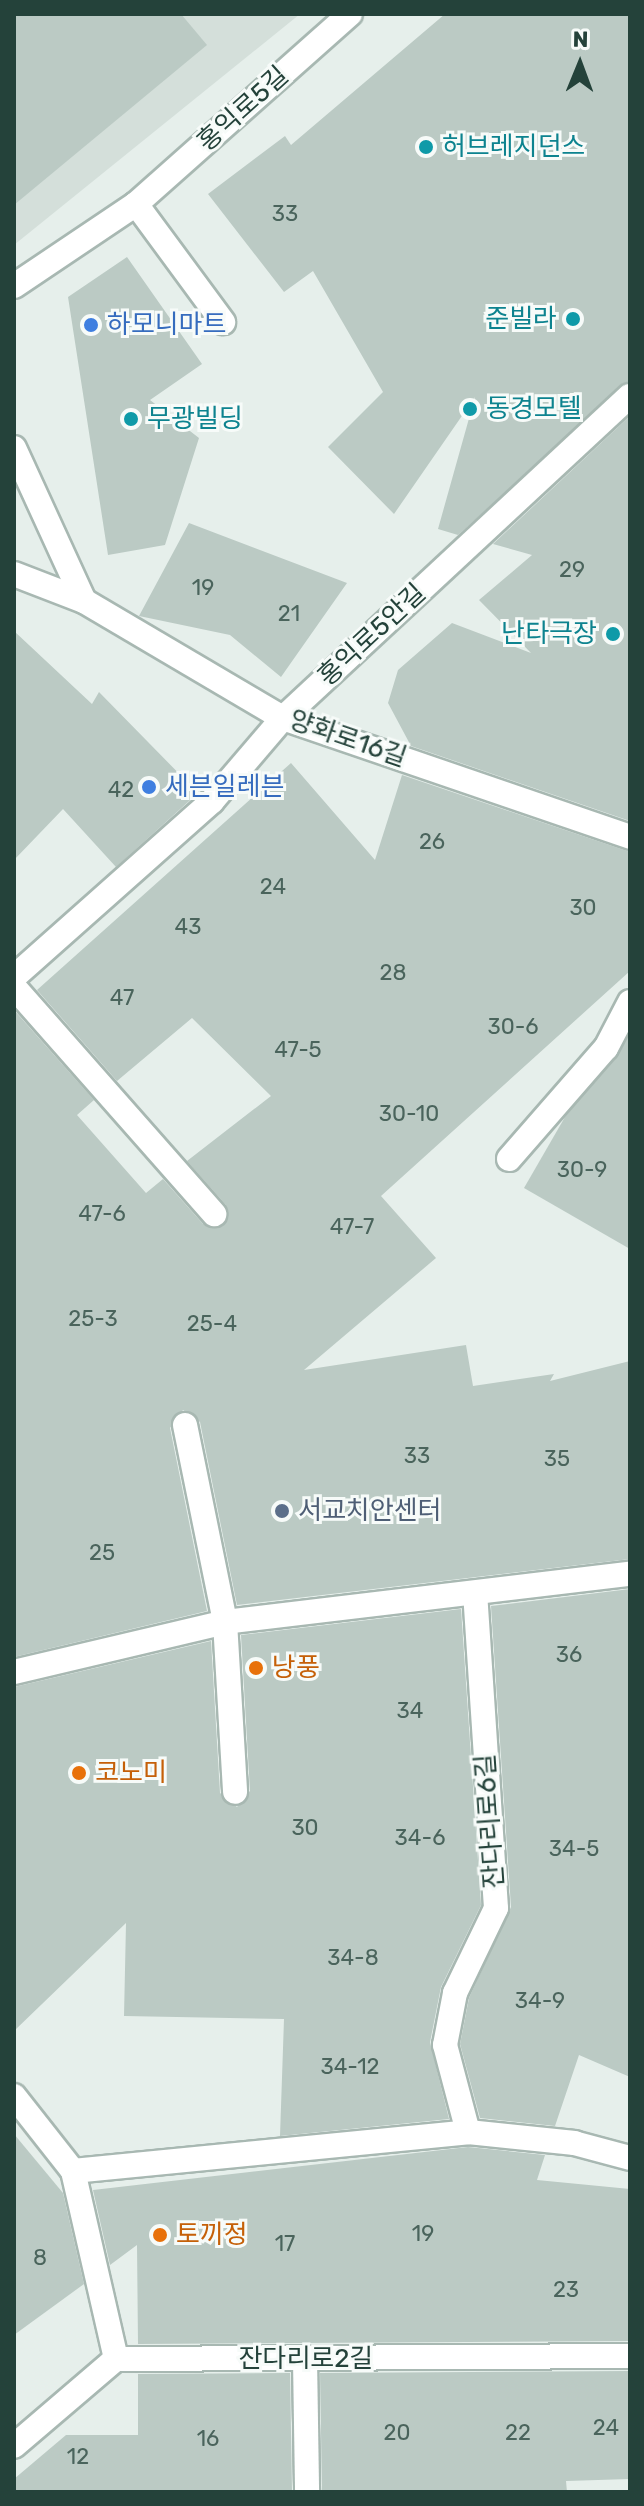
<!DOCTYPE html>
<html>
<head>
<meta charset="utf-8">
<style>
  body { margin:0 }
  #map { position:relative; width:644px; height:2506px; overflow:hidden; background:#e6efeb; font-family:Rubik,"Noto Sans KR",sans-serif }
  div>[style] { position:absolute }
  .built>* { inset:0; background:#d4dfda }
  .building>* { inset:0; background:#bbcac4 }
  .roads { filter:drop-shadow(2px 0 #a8b8b2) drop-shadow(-2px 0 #a8b8b2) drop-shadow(0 2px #a8b8b2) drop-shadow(0 -2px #a8b8b2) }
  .lane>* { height:24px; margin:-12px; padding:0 12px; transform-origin:12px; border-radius:12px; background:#fff }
  .street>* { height:24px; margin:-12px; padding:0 12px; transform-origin:12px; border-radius:12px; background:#fff }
  .dots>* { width:22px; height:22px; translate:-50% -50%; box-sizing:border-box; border:4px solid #f7fbf9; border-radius:50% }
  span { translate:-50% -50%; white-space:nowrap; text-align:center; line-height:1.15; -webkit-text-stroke:6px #f7fbf9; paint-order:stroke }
  .number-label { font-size:22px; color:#4a645c }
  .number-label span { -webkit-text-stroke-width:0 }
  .street-label { font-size:26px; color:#24423a }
  .culture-label { font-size:26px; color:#0d838f }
  .left { translate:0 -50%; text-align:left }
  .right { translate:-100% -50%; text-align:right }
  .shop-label { font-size:26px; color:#366cbe }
  .service-label { font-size:26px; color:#4e5e75 }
  .food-label { font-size:26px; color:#c56008 }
  .frame { position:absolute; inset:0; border:16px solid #24423a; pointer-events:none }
  .north { position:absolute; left:540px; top:24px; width:80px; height:80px; -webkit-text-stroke:6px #f7fbf9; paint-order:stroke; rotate:1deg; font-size:22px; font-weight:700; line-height:32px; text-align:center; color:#24423a }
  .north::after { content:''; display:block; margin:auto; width:28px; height:36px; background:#24423a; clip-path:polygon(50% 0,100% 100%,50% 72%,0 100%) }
</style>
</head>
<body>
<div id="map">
  <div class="built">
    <div style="clip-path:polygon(14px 14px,300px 14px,14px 245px)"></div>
  </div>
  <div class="building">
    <div style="clip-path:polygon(14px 14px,181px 14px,207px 45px,14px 205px)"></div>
    <div style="clip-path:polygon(445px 14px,630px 14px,630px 381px,458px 535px,438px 529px,475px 397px,394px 514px,328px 447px,383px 392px,313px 271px,284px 292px,208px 194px,285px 136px,291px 145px)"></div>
    <div style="clip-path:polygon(127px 257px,202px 364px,150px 400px,199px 438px,165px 545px,108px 555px,68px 297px)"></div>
    <div style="clip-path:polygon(630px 416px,630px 821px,411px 746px,388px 703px,398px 670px,452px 623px,531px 653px,479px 600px,532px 555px,493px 544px)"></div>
    <div style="clip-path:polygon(189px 523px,347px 583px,281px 677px,230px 635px,139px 616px)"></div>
    <div style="clip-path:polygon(14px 631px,92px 704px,99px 692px,198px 793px,116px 867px,63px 809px,14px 860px)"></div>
    <div style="clip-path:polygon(291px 763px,375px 860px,402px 775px,630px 852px,630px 971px,381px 1196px,436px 1258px,304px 1370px,466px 1345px,473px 1386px,554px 1374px,550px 1381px,630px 1361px,630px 1559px,237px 1605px,200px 1422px,183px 1410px,170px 1428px,207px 1611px,14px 1657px,14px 1010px,94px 1100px,77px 1115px,146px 1193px,163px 1179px,203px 1224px,224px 1225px,226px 1205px,187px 1161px,271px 1096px,192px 1018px,117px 1081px,37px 990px)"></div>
    <div style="clip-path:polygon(630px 1034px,630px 1249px,524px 1188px,565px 1117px)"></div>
    <div style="clip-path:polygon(630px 1589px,630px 2077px,579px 2055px,555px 2126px,480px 2118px,460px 2044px,469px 1998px,511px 1907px,491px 1606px)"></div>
    <div style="clip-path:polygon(461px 1609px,481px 1905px,441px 1987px,430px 2042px,449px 2119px,280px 2136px,284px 2019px,124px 2016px,126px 1923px,14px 2031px,14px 1687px,211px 1641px,220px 1793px,237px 1807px,250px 1791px,241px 1635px)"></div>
    <div style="clip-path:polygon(14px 2134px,63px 2193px,84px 2284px,14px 2335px)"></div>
    <div style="clip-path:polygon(468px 2147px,545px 2155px,537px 2180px,630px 2189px,630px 2341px,138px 2344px,137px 2245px,110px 2265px,93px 2190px)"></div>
    <div style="clip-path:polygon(630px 2371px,630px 2479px,566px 2481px,567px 2492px,322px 2492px,320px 2373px)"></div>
    <div style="clip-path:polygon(290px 2373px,292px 2492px,14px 2492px,14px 2479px,66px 2435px,138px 2435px,138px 2374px)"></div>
  </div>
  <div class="roads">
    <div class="lane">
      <div style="left:136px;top:204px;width:147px;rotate:53.6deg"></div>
      <div style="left:14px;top:286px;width:147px;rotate:-33.9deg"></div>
      <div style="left:136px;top:204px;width:286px;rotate:-41.6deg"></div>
      <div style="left:14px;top:574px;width:75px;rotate:21.1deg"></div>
      <div style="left:14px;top:977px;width:265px;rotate:-41.6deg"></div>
      <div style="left:212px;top:801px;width:109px;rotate:-49.5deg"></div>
      <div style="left:283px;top:718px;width:473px;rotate:-42.9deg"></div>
      <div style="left:14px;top:987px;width:303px;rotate:48.6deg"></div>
      <div style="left:509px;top:1159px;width:147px;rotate:-48.9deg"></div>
      <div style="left:606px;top:1048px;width:52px;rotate:-62.4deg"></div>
      <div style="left:185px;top:1425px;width:201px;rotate:78.5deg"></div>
      <div style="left:225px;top:1622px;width:170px;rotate:86.6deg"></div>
      <div style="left:14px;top:2096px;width:95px;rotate:51.8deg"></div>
      <div style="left:73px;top:2171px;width:193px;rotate:77.1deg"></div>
      <div style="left:468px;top:2132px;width:90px;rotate:-104.8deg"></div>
      <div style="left:445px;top:2045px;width:53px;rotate:-79.1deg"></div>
      <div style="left:455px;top:1993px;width:94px;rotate:-64.2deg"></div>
      <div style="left:496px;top:1908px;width:315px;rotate:-93.8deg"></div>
      <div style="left:73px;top:2171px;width:397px;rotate:-5.6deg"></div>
      <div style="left:468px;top:2132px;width:107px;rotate:5.9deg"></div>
      <div style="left:574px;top:2143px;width:58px;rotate:15deg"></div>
      <div style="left:305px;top:2359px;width:133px;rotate:89.1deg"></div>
      <div style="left:14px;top:2446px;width:134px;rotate:-40.5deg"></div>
      <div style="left:116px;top:2359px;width:514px;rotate:-0.33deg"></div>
    </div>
    <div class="street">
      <div style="left:14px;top:448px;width:168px;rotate:65.4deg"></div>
      <div style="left:84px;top:601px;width:231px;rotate:30.5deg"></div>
      <div style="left:283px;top:718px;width:367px;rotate:18.9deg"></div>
      <div style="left:14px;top:1672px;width:217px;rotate:-13.3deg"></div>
      <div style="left:225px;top:1622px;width:408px;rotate:-6.8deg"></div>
    </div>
  </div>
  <div class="dots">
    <div style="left:426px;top:147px;background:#0f9aa8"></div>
    <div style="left:573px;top:319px;background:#0f9aa8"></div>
    <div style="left:91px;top:325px;background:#3f7fe0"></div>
    <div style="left:470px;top:409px;background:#0f9aa8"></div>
    <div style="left:131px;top:419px;background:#0f9aa8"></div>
    <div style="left:613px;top:634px;background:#0f9aa8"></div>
    <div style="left:149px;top:787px;background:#3f7fe0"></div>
    <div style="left:282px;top:1511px;background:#5c6f8a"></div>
    <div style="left:256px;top:1668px;background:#e8710a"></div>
    <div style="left:79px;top:1773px;background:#e8710a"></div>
    <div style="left:160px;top:2235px;background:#e8710a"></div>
  </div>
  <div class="number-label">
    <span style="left:285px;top:214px">33</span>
    <span style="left:572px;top:570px">29</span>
    <span style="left:203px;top:588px">19</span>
    <span style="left:289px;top:614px">21</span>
    <span style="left:121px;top:790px">42</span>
    <span style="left:432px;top:842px">26</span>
    <span style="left:273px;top:887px">24</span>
    <span style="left:583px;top:908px">30</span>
    <span style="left:188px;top:927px">43</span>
    <span style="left:393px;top:973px">28</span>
    <span style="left:122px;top:998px">47</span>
    <span style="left:513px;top:1027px">30-6</span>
    <span style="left:298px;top:1050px">47-5</span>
    <span style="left:409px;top:1114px">30-10</span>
    <span style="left:582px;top:1170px">30-9</span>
    <span style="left:102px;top:1214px">47-6</span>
    <span style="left:352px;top:1227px">47-7</span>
    <span style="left:93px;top:1319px">25-3</span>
    <span style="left:212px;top:1324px">25-4</span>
    <span style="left:417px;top:1456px">33</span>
    <span style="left:557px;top:1459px">35</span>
    <span style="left:102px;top:1553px">25</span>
    <span style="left:569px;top:1655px">36</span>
    <span style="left:410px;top:1711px">34</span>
    <span style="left:305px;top:1828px">30</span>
    <span style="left:420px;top:1838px">34-6</span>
    <span style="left:574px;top:1849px">34-5</span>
    <span style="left:353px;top:1958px">34-8</span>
    <span style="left:540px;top:2001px">34-9</span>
    <span style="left:350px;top:2067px">34-12</span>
    <span style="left:423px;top:2234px">19</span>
    <span style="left:285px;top:2244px">17</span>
    <span style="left:40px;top:2258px">8</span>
    <span style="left:566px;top:2290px">23</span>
    <span style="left:606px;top:2428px">24</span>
    <span style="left:397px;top:2433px">20</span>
    <span style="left:518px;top:2433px">22</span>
    <span style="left:208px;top:2439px">16</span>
    <span style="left:78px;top:2457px">12</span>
  </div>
  <div class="street-label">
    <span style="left:243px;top:109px;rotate:-42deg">홍익로5길</span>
    <span style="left:372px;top:635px;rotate:-43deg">홍익로5안길</span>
    <span style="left:348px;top:739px;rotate:19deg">양화로16길</span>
    <span style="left:490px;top:1821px;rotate:-94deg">잔다리로6길</span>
    <span style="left:306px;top:2359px">잔다리로2길</span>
  </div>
  <div class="culture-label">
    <span class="left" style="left:442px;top:147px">허브레지던스</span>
    <span class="right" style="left:557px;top:319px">준빌라</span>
    <span class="left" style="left:486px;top:409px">동경모텔</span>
    <span class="left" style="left:147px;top:419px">무광빌딩</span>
    <span class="right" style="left:597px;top:634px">난타극장</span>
  </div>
  <div class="shop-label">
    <span class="left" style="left:107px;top:325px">하모니마트</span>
    <span class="left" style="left:165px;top:787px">세븐일레븐</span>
  </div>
  <div class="service-label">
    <span class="left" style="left:298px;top:1511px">서교치안센터</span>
  </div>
  <div class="food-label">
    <span class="left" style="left:272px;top:1668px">낭풍</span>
    <span class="left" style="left:95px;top:1773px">코노미</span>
    <span class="left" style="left:176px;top:2235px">토끼정</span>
  </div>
  <div class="frame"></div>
  <div class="north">N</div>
</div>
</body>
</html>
